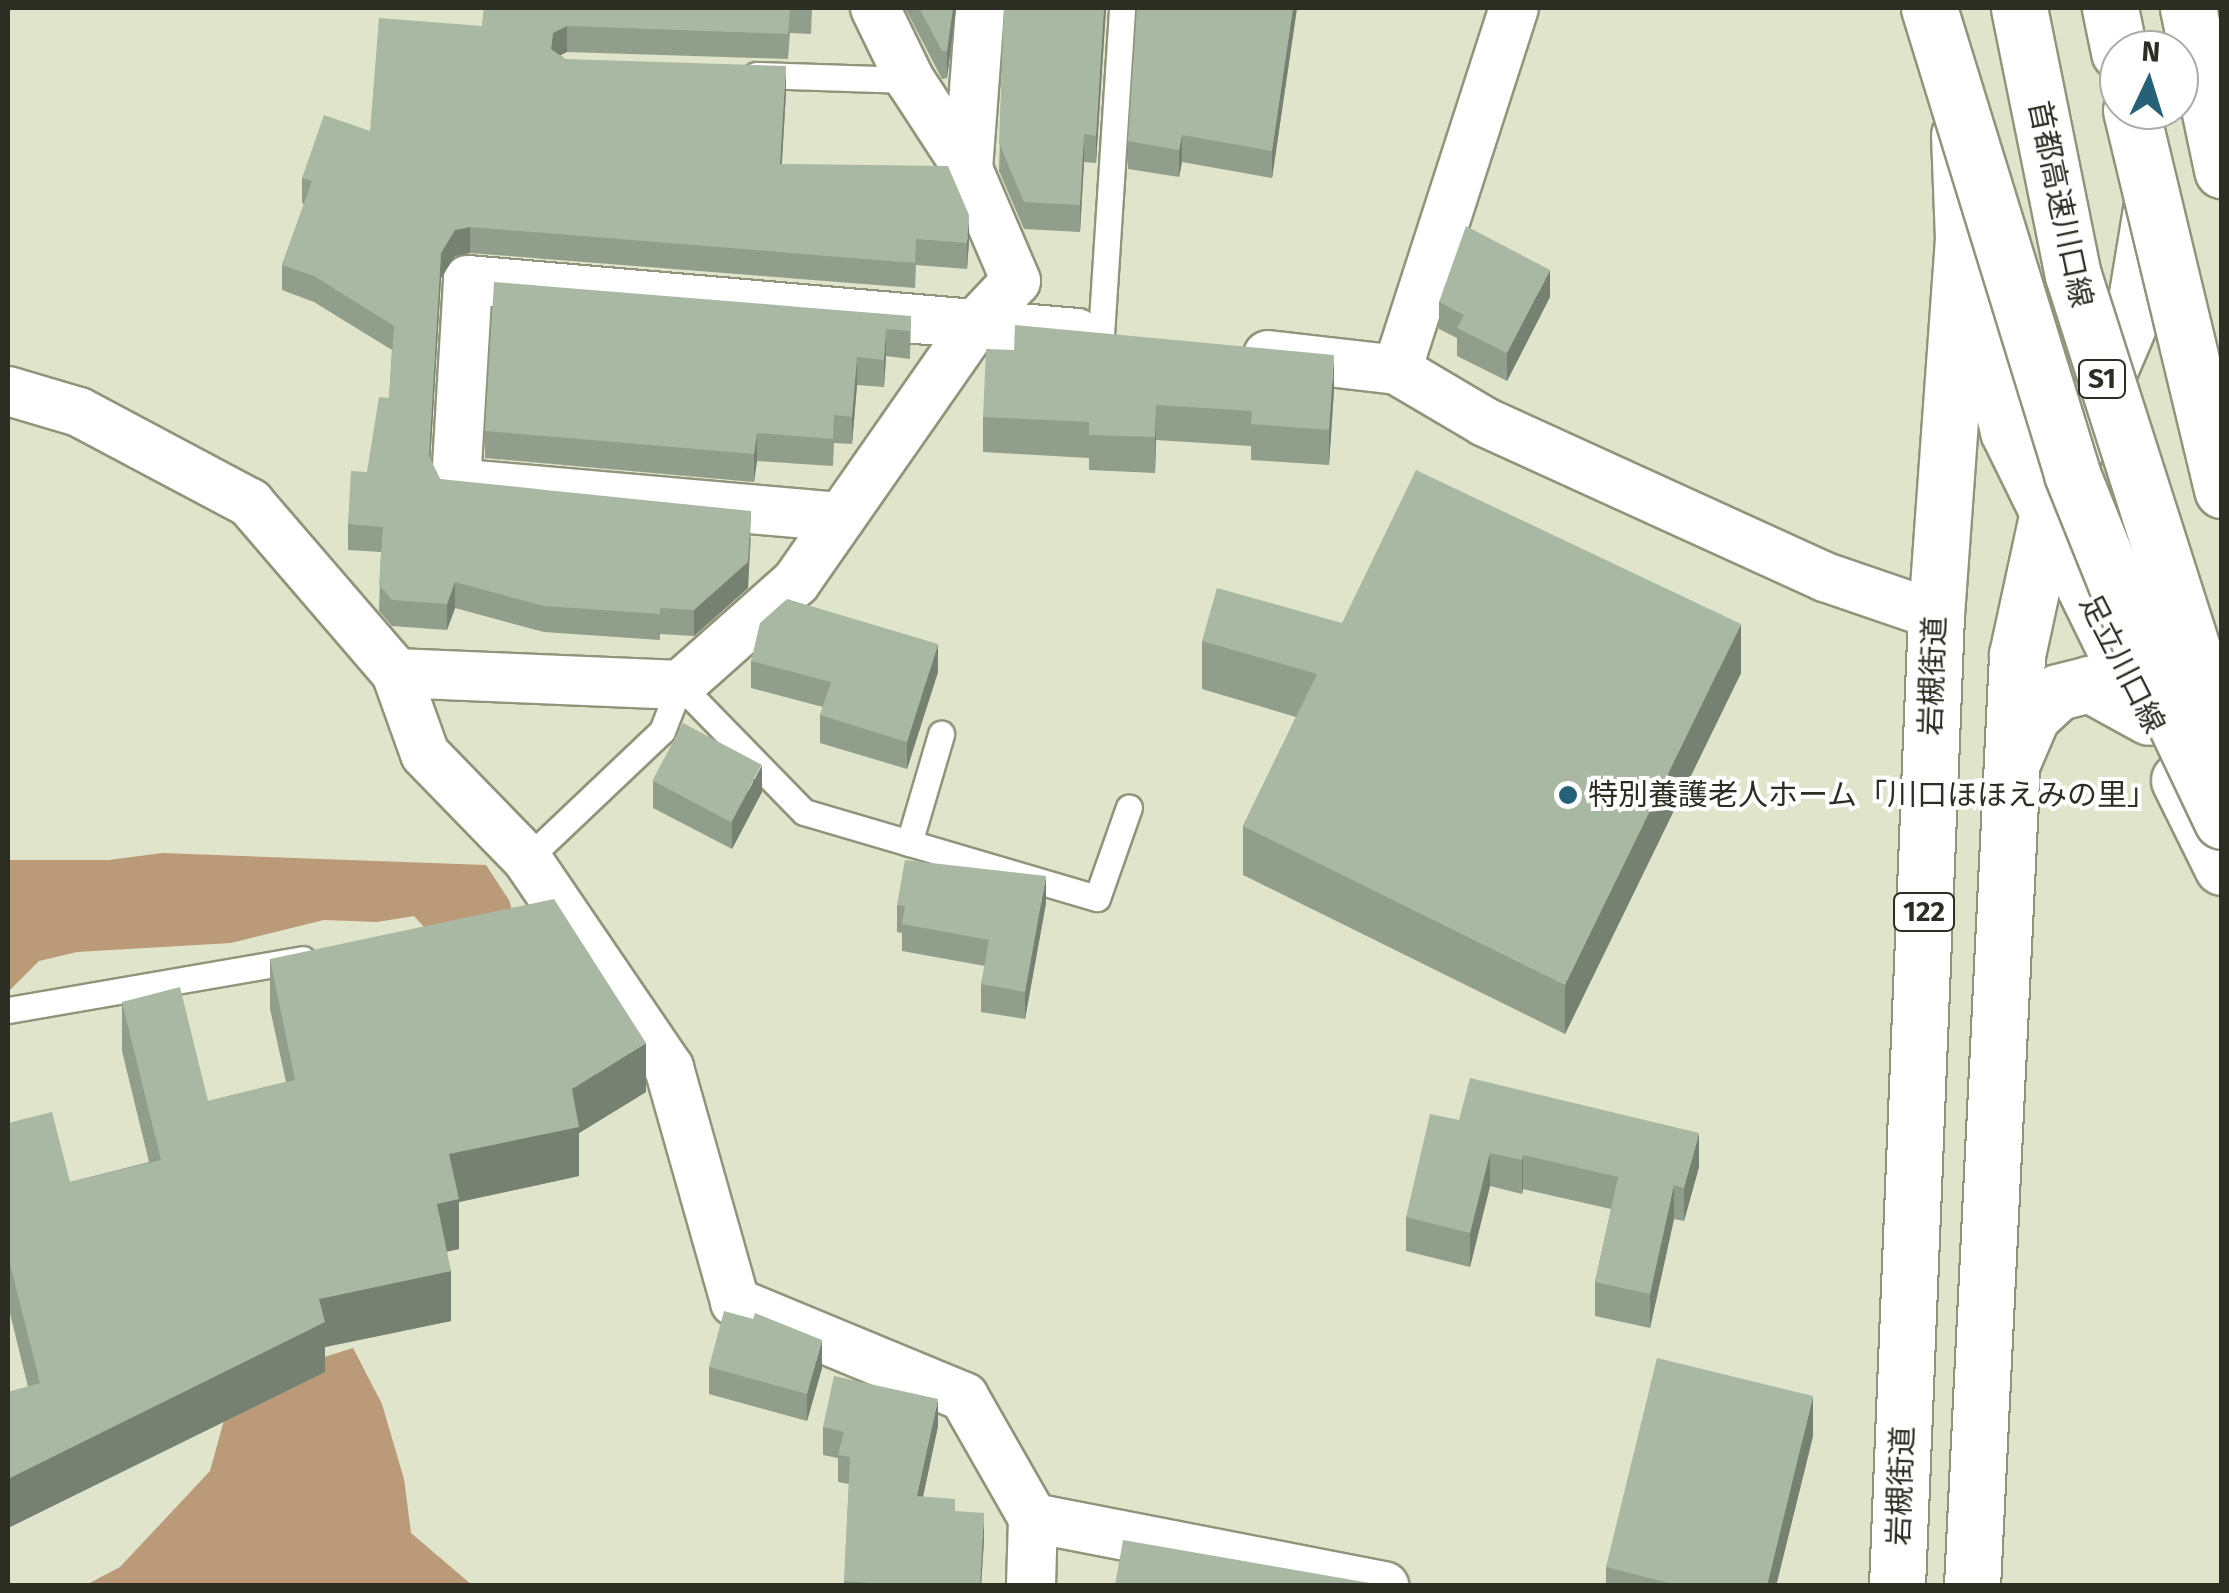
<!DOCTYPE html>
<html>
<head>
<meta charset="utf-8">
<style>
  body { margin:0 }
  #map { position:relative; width:2229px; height:1593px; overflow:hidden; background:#e0e4ca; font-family:"Fira Sans","Noto Sans JP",sans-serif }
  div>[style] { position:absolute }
  .forest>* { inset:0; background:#bb9a79 }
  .roads { filter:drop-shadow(2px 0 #90947b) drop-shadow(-2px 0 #90947b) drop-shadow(0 2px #90947b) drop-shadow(0 -2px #90947b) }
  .lane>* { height:25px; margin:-12.5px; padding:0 12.5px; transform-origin:12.5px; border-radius:12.5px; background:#fff }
  .street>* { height:48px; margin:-24px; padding:0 24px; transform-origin:24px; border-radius:24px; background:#fff }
  .secondary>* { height:55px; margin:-27.5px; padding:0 27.5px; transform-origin:27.5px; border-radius:27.5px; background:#fff }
  .highway>* { height:55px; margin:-27.5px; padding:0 27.5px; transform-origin:27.5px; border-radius:27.5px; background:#fff }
  .bridges { filter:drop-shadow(2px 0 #90947b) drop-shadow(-2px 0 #90947b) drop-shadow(0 2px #90947b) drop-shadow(0 -2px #90947b) }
  .highway-bridge>* { height:55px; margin:-27.5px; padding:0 27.5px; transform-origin:27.5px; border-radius:27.5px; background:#fff }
  .wall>* { inset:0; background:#909e8b }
  .shaded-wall>* { inset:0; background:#768171 }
  .building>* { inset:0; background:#a8b8a2; transform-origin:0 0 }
  .dots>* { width:28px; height:28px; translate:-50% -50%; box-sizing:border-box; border:5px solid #fff; border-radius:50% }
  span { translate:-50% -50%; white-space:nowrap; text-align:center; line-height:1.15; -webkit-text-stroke:8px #fff; paint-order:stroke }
  .shield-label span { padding:2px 8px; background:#fff; border:2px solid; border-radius:8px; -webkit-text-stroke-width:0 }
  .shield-label { font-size:28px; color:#2c2d23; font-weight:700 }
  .street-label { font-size:30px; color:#2c2d23 }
  .poi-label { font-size:30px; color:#2c2d23 }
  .left { translate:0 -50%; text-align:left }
  .frame { position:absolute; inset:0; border:10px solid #2c2d23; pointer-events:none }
  .north { position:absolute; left:2099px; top:30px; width:100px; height:100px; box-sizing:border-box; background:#fff; border:2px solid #ababa7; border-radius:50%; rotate:4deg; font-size:28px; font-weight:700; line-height:40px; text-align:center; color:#2c2d23 }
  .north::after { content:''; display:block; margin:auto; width:35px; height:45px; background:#266079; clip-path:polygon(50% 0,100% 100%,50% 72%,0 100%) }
</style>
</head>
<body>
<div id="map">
  <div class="forest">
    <div style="clip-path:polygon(162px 853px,486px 865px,509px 900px,518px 931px,444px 949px,414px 916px,377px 922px,324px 920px,231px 943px,77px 952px,39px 961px,8px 992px,8px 860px,109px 860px)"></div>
    <div style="clip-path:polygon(353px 1348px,382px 1404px,404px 1479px,411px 1533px,472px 1585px,84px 1586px,120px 1567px,210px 1471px,229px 1402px,264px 1376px)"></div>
  </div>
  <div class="roads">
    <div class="lane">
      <div style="left:756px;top:75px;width:154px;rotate:1.9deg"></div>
      <div style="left:1101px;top:335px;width:328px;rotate:-86.3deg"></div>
      <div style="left:909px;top:843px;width:114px;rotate:-73.6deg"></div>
      <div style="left:527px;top:859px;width:186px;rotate:-43.5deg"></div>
      <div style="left:662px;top:731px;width:49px;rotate:-68.6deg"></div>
      <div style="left:680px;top:685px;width:177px;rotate:45.7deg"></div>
      <div style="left:804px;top:812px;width:305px;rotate:16.4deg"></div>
      <div style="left:1097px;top:898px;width:96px;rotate:-70.6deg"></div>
      <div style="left:8px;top:1010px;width:299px;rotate:-9.8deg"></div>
    </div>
    <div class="street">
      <div style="left:968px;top:169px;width:161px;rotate:-85.7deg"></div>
      <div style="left:1268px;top:355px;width:130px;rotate:6.6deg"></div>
      <div style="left:1397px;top:370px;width:102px;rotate:30.6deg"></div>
      <div style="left:1485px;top:422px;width:374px;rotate:24.5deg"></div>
      <div style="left:1825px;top:577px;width:117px;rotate:18.9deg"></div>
      <div style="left:1397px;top:370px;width:380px;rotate:-72.1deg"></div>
      <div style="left:8px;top:391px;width:74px;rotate:16.5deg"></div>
      <div style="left:79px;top:412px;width:194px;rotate:28deg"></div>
      <div style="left:250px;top:503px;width:224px;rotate:49.3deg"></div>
      <div style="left:396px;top:673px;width:86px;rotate:70.3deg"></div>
      <div style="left:425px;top:754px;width:146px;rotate:45.8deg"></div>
      <div style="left:527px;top:859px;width:253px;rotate:55.8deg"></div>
      <div style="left:669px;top:1068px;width:243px;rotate:74.2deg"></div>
      <div style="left:735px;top:1302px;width:248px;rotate:22.5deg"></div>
      <div style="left:964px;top:1397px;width:139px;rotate:60.3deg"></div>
      <div style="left:1033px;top:1518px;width:68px;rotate:91.7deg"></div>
      <div style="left:841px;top:517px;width:386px;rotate:-175deg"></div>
      <div style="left:456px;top:483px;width:203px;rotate:-86.6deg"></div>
      <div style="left:468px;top:280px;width:611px;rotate:4.97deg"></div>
      <div style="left:396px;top:673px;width:284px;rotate:2.4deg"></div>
      <div style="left:680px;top:685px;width:155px;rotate:-41.6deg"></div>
      <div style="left:796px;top:582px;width:318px;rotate:-55.1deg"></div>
      <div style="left:978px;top:321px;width:55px;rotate:-46.5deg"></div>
      <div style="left:1016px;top:281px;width:122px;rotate:-113.2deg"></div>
      <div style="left:968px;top:169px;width:106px;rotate:-123.1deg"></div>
      <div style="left:910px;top:80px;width:80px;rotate:-115.9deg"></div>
      <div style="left:1033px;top:1518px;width:358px;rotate:11deg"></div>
    </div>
    <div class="secondary">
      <div style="left:1969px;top:274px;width:162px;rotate:76deg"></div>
      <div style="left:2008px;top:431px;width:297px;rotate:63.9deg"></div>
      <div style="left:2179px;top:780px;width:97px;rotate:63.7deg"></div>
    </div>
    <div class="highway">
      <div style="left:2110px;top:8px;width:45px;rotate:78.4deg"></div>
      <div style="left:2014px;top:758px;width:46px;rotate:-66.8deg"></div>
      <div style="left:2032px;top:716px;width:35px;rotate:-43deg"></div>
      <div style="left:2058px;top:692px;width:32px;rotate:-14deg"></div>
      <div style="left:2089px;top:684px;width:68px;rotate:28.8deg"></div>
      <div style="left:1897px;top:1586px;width:972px;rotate:-87.7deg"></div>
      <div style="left:1936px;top:615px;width:377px;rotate:-85.9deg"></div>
      <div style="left:1963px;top:239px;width:104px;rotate:-92.2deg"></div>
      <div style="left:1972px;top:1586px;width:932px;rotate:-87.23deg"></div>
      <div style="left:2017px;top:655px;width:142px;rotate:-77.8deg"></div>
      <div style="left:2047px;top:516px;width:222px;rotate:-66.9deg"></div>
      <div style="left:2134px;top:312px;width:110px;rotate:-80.6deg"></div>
    </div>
  </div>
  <div class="bridges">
    <div class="highway-bridge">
      <div style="left:1929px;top:8px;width:487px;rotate:72.9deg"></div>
      <div style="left:2072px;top:474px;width:220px;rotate:68.1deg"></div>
      <div style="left:2154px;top:678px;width:158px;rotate:64.6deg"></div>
      <div style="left:2019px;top:8px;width:272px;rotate:78.6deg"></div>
      <div style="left:2073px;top:275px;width:489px;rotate:72.3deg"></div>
      <div style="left:2188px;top:8px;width:166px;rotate:78.1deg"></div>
      <div style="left:2131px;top:110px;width:391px;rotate:76.5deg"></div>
    </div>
  </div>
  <div class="wall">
    <div style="clip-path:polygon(484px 8px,812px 8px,811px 34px,790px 33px,788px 59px,567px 52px,560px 55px,565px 59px,786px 92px,782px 164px,969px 241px,967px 269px,916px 265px,915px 288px,470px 253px,455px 256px,441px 278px,430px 459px,440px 479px,751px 537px,748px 588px,694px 636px,660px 634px,660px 640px,544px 632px,455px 608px,447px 630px,392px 626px,379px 611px,381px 552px,348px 550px,348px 524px,367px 472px,389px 398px,392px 350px,314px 302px,282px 290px,282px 265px,304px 204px,302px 203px,302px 178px,370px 131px,482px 26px)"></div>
    <div style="clip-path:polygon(905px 8px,956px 8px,947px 78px,942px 79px)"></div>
    <div style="clip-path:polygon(1004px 8px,1106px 8px,1096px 163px,1084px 162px,1080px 232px,1024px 229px,999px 171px)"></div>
    <div style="clip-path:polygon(1297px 8px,1272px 178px,1182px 162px,1179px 177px,1128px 169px,1128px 141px)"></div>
    <div style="clip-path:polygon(1550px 297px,1507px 381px,1457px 356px,1457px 338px,1439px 329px,1439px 302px)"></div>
    <div style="clip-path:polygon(911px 316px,910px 359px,886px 356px,884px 387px,857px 385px,852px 444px,834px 443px,833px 466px,757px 461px,754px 482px,485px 458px,485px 431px)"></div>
    <div style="clip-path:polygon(1334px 390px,1329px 465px,1251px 460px,1251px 446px,1156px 440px,1155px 473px,1089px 470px,1089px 458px,983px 452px,983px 417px)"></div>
    <div style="clip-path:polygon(1342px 623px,1741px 673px,1565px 1034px,1243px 875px,1243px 826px,1296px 717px,1202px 689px,1202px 641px)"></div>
    <div style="clip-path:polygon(751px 661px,938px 672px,907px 769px,820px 743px,820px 715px,823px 707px,751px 688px)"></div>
    <div style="clip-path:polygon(653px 781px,762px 792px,732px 849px,653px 808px)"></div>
    <div style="clip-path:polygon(1046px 903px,1025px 1019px,981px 1012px,981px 984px,985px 966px,902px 951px,902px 933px,897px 932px,897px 905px)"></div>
    <div style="clip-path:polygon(270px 959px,646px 1092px,579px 1133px,579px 1176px,459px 1202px,459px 1249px,447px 1251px,451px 1321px,325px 1347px,325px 1372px,8px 1528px,8px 1392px,28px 1387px,8px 1305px,8px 1123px,70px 1182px,149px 1162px,122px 1051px,122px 1002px,208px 1101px,286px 1082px,270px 1009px)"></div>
    <div style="clip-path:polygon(1459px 1120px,1699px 1167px,1684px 1221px,1674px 1219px,1650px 1328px,1595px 1316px,1595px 1282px,1611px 1209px,1523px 1189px,1522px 1194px,1490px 1186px,1470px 1267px,1406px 1251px,1406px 1217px)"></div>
    <div style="clip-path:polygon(709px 1367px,822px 1368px,807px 1421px,709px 1394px)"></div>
    <div style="clip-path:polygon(938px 1426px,923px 1497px,955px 1511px,984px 1540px,981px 1586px,844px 1586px,849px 1484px,838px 1482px,838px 1458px,823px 1455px,823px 1427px)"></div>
    <div style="clip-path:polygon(1813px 1436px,1776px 1586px,1606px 1586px,1606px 1567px)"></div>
  </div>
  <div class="shaded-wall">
    <div style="clip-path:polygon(953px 8px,956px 8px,947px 78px,947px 51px)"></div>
    <div style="clip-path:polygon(1104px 8px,1106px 8px,1096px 163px,1096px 136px)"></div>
    <div style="clip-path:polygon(1293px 8px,1297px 8px,1272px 178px,1272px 151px)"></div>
    <div style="clip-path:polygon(567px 26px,567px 52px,553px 59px,551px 49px,553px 33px)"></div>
    <div style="clip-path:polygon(786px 66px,786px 92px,780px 190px,780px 164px)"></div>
    <div style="clip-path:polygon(1084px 134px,1084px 162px,1080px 232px,1080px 205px)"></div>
    <div style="clip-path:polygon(1182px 135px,1182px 162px,1179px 177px,1179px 150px)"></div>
    <div style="clip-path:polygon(969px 215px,969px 241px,967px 269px,967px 243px)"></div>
    <div style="clip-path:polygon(470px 227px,470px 253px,455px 256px,441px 278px,429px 481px,429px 456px,441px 253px,455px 230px)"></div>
    <div style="clip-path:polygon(1550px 270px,1550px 297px,1507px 381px,1507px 353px)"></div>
    <div style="clip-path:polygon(886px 329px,886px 356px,884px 387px,884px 360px)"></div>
    <div style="clip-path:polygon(1334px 355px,1334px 390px,1329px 465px,1329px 430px)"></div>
    <div style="clip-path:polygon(857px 357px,857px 385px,852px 444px,852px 417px)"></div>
    <div style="clip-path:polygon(1156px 405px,1156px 440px,1155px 473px,1155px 437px)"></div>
    <div style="clip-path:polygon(757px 433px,757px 461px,754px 482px,754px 454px)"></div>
    <div style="clip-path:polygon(751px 511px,748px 588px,694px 636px,694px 610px)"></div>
    <div style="clip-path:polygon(455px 582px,455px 608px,447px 630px,447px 604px)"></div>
    <div style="clip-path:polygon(1741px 624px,1741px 673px,1565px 1034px,1565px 985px)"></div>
    <div style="clip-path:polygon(938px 644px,938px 672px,907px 769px,907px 742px)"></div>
    <div style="clip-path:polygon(762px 765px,762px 792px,732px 849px,732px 822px)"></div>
    <div style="clip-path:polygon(1046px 876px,1046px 903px,1025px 1019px,1025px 992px)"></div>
    <div style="clip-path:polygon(646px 1043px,646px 1092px,579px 1133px,579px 1176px,459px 1202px,459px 1249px,437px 1254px,437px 1204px,449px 1154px,572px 1089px)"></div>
    <div style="clip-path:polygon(1699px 1133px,1699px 1167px,1684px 1221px,1684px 1188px)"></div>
    <div style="clip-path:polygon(1490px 1153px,1490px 1186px,1470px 1267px,1470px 1233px)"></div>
    <div style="clip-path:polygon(1523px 1155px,1523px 1189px,1522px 1194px,1522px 1160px)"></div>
    <div style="clip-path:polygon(1674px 1185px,1674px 1219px,1650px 1328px,1650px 1294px)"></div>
    <div style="clip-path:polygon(451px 1271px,451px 1321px,325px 1347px,325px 1372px,8px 1528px,8px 1479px,319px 1299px)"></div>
    <div style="clip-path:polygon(822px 1340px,822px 1368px,807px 1421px,807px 1394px)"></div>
    <div style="clip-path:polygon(1813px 1396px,1813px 1436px,1776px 1586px,1767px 1586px)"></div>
    <div style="clip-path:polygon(938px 1399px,938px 1426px,917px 1524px,917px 1496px)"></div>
    <div style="clip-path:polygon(984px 1513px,984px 1540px,981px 1586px,980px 1586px)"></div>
  </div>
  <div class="building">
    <div style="clip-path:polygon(484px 8px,790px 8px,788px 34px,567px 26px,553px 33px,551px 49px,565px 59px,786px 66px,780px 164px,948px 166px,969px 215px,967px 243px,916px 239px,915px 263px,470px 227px,455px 230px,441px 253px,429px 456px,440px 479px,751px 511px,748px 562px,694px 610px,660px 608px,660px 614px,544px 606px,455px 582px,447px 604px,392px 600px,379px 585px,383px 527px,348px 524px,351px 471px,367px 472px,379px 397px,389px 398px,394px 326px,314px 276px,282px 265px,312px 181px,302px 178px,324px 115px,370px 131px,379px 18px,482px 26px)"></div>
    <div style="clip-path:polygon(919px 8px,953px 8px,947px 51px,942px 51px)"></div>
    <div style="clip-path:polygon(1004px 8px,1104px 8px,1096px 136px,1084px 134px,1080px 205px,1024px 202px,999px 143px)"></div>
    <div style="clip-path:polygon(1137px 8px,1293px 8px,1272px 151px,1182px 135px,1179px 150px,1128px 141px)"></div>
    <div style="clip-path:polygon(1466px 226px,1550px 270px,1507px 353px,1457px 328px,1464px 315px,1439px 302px)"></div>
    <div style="clip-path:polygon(494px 282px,911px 316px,910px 331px,886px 329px,884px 360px,857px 357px,852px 417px,834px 415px,833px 439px,757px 433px,754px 454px,485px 431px)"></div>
    <div style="clip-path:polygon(1015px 325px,1334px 355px,1329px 430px,1251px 424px,1252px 411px,1156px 405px,1155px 437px,1089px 435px,1089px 422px,983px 417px,986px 349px,1014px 350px)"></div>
    <div style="clip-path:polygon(1416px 470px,1741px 624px,1565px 985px,1243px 826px,1317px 674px,1202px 641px,1217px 588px,1342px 623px)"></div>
    <div style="clip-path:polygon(787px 599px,938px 644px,907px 742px,820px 715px,831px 682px,751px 661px,760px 623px)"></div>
    <div style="left:683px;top:723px;width:89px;height:65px;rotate:28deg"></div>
    <div style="clip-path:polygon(905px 860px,1046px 876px,1025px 992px,981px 984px,989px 940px,902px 924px,905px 906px,897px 905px)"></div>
    <div style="clip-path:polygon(554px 899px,646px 1043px,572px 1089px,579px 1127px,449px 1154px,459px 1199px,437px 1204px,451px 1271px,319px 1299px,325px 1322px,8px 1479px,8px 1392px,40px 1383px,8px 1256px,8px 1123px,52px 1112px,70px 1182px,161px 1160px,122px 1002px,180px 987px,208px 1101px,295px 1080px,270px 959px)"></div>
    <div style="clip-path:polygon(1470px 1078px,1699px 1133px,1684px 1188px,1674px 1185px,1650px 1294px,1595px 1282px,1618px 1177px,1523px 1155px,1522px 1160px,1490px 1153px,1470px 1233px,1406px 1217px,1430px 1114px,1459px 1120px)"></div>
    <div style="clip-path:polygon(724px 1311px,753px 1319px,755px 1313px,822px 1340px,807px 1394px,709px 1367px)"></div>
    <div style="clip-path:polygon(1657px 1358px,1813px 1396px,1767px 1586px,1681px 1586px,1606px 1567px)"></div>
    <div style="clip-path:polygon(834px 1376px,938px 1399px,917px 1496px,955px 1499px,955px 1511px,984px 1513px,980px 1586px,910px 1586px,844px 1581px,850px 1457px,838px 1455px,844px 1432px,823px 1427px)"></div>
    <div style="clip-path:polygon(1123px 1540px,1387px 1586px,1115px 1586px)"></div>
  </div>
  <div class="dots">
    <div style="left:1568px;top:795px;background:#266079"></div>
  </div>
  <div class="shield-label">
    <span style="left:2102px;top:379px">S1</span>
    <span style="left:1924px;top:912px">122</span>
  </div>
  <div class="street-label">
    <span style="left:2060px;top:204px;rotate:78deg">首都高速川口線</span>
    <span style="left:2122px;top:664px;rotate:63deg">足立川口線</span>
    <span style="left:1933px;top:676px;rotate:-88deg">岩槻街道</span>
    <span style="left:1901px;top:1486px;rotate:-88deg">岩槻街道</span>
  </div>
  <div class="poi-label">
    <span class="left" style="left:1588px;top:795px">特別養護老人ホーム「川口ほほえみの里」</span>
  </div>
  <div class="frame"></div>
  <div class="north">N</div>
</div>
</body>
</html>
